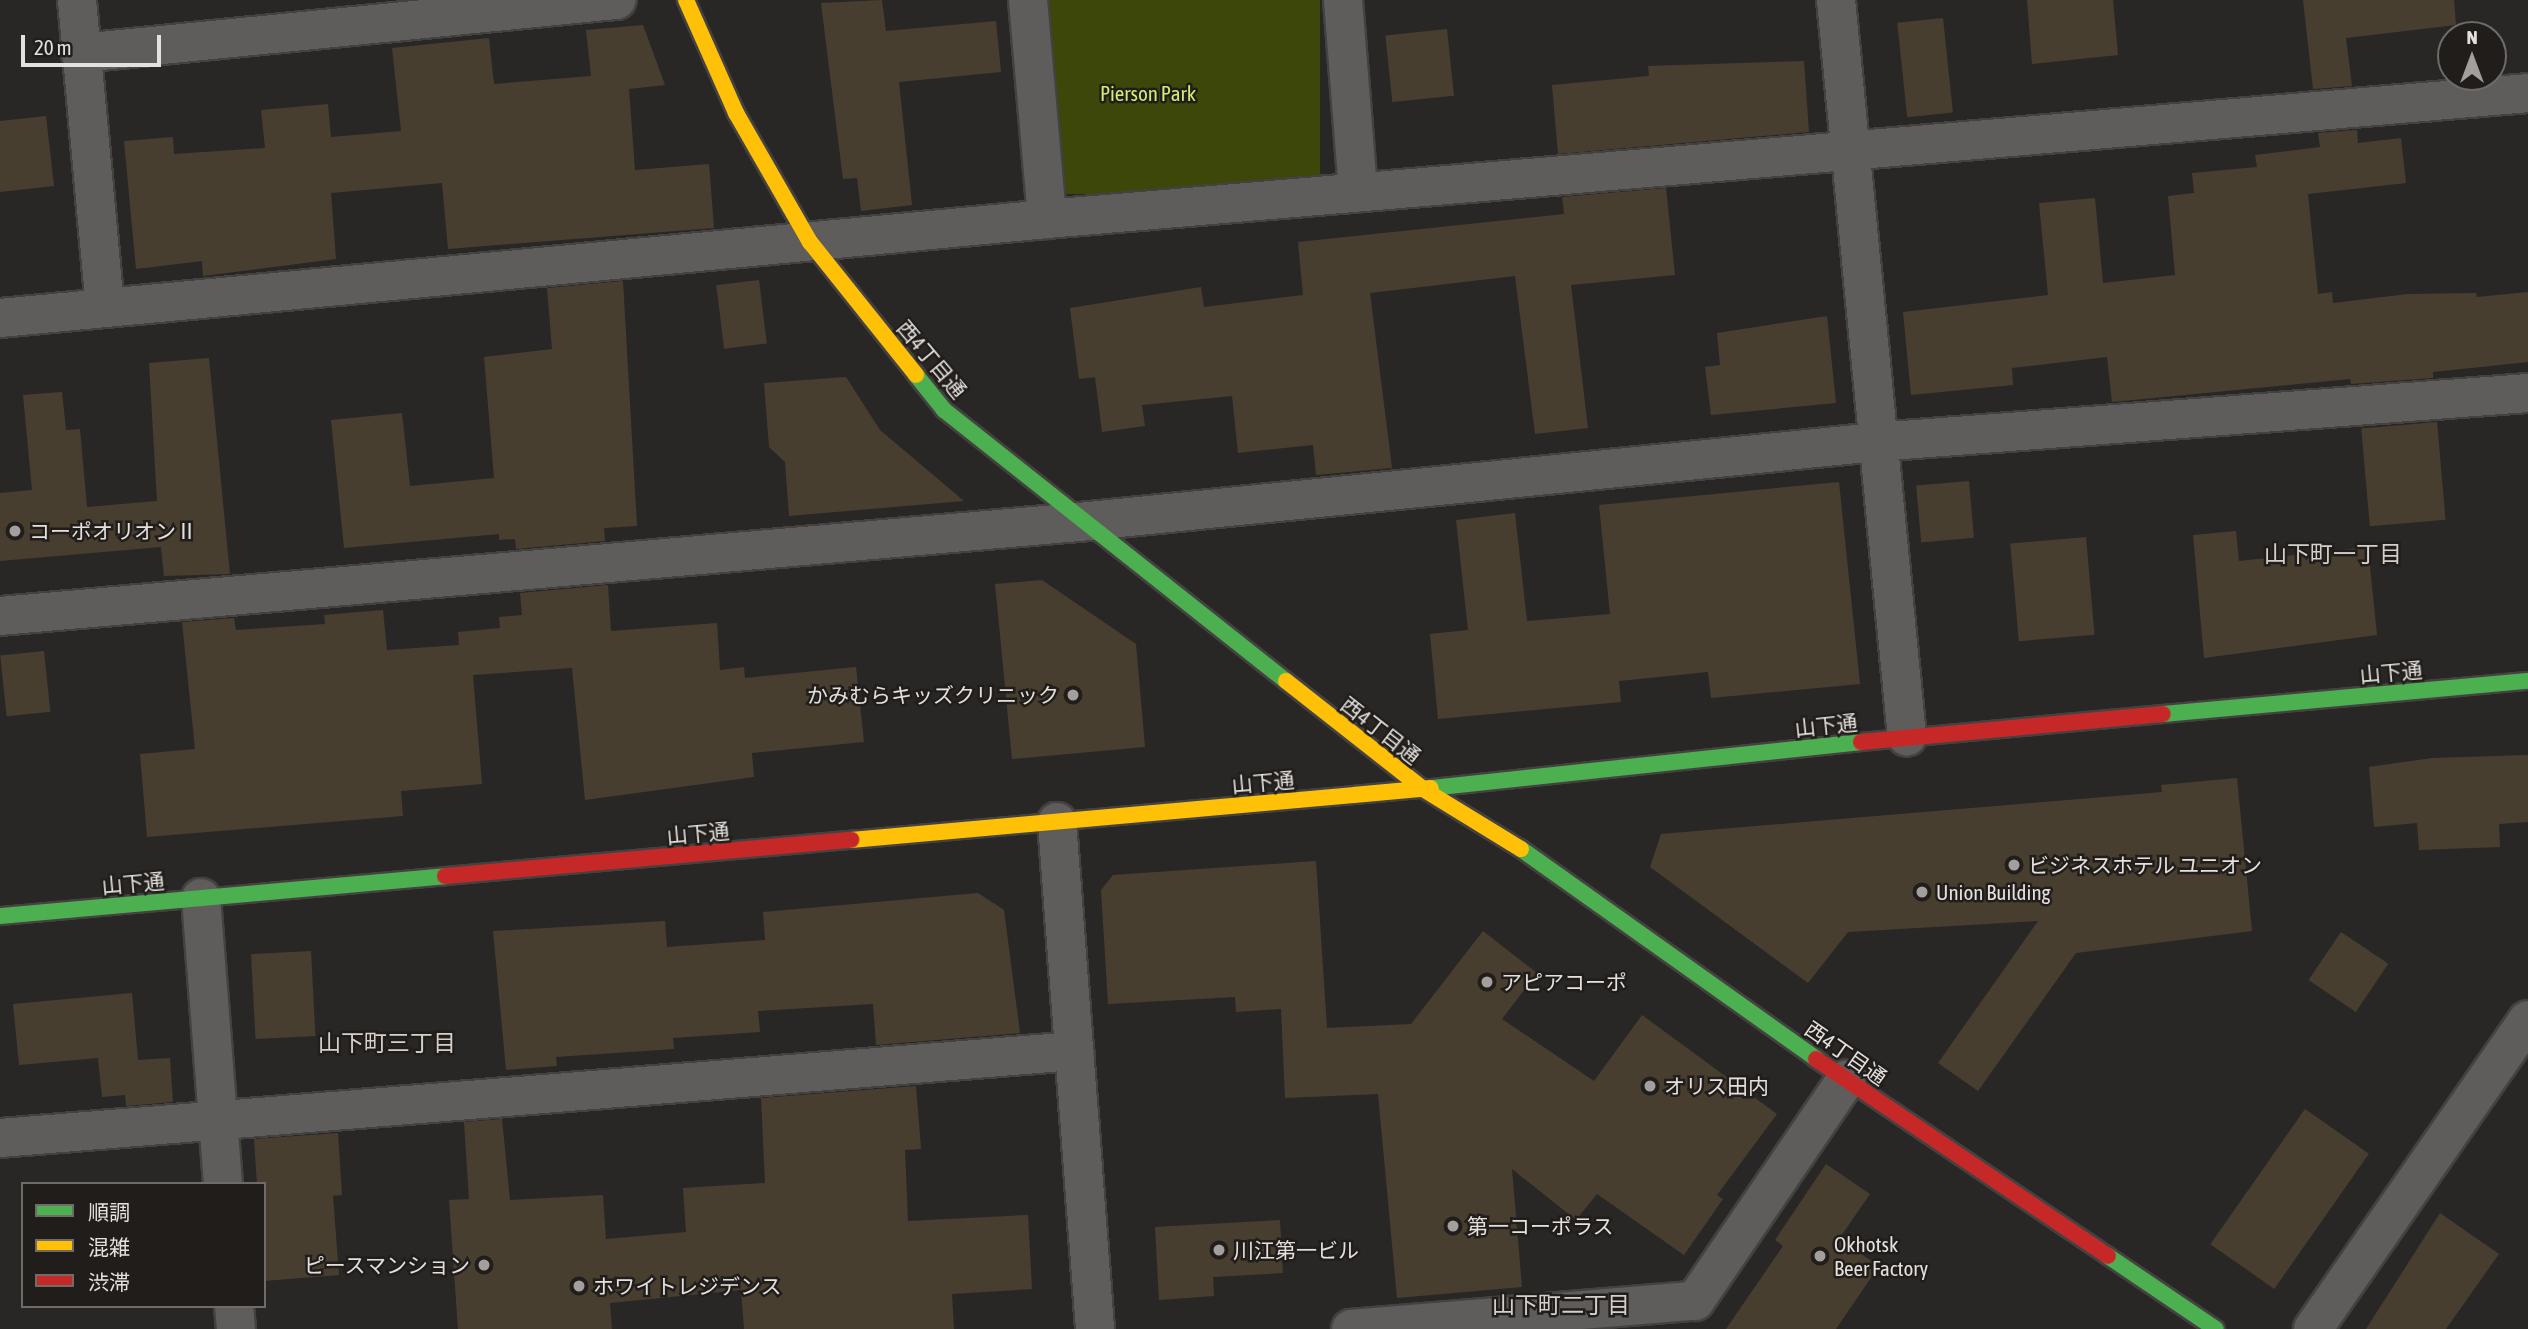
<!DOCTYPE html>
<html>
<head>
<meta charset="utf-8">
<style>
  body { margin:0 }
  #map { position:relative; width:2528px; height:1329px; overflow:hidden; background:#292725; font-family:"Asap Condensed","Noto Sans JP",sans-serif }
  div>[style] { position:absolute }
  .green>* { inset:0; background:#3d470a; transform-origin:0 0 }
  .building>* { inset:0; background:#473e30; transform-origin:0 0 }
  .roads { filter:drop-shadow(2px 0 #444240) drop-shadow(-2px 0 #444240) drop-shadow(0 2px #444240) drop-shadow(0 -2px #444240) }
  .street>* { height:38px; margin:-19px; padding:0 19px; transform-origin:19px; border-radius:19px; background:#5f5d5b }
  .fast>* { height:16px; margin:-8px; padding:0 8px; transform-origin:8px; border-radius:8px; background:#4caf50 }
  .slow>* { height:16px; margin:-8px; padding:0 8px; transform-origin:8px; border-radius:8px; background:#ffc107 }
  .jam>* { height:16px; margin:-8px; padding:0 8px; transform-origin:8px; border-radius:8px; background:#c62828 }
  .dots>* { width:19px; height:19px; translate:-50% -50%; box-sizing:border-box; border:4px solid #211d1a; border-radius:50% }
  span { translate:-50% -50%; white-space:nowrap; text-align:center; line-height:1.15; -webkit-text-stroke:5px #211d1a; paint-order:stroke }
  .park-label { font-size:21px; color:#d1eb74 }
  .street-label { font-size:21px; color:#e3e0de }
  .poi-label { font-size:21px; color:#e3e0de }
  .left { translate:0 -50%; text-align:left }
  .right { translate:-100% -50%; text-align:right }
  .neighbourhood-label { font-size:23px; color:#d4cfca }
  .legend { position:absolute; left:21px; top:1182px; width:245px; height:126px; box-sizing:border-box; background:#211d1a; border:2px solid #6f6b68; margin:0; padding:9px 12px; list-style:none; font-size:21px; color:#e3e0de }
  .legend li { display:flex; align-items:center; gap:14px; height:35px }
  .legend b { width:35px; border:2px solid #6f6b68 }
  .north { position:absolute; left:2437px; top:21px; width:70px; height:70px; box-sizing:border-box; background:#211d1a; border:2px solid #6f6b68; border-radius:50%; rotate:0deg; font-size:19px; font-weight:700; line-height:28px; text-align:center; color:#e3e0de }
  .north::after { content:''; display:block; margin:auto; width:24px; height:32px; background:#a29f9d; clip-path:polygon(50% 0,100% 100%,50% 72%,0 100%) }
  .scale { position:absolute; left:21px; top:35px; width:140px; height:32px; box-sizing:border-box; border:4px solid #e3e0de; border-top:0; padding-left:9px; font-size:21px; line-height:24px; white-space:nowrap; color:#e3e0de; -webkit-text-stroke:5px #211d1a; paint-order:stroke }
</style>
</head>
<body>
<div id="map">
  <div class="green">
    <div style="left:1045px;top:0;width:275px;height:194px"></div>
  </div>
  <div class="building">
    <div style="clip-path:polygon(882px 0,886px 31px,996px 21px,1001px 72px,899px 82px,912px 205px,861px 211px,857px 178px,843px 179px,821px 3px)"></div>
    <div style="clip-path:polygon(2027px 0,2113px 0,2118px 55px,2032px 64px)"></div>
    <div style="clip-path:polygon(2303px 0,2454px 0,2456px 25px,2346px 38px,2352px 86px,2313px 89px)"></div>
    <div style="left:1943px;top:18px;width:95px;height:46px;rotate:84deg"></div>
    <div style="clip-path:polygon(643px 25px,665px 85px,629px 89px,635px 170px,709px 164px,714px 228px,448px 249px,442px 183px,331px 193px,336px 259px,203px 276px,202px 261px,136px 269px,124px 141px,173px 137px,174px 154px,265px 148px,261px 110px,328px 104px,331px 137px,401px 131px,392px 48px,489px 38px,494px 84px,591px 76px,586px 30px)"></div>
    <div style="left:1447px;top:29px;width:67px;height:62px;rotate:84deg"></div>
    <div style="clip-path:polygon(1804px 61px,1809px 132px,1558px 154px,1552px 85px,1649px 76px,1648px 66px)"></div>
    <div style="clip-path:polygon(46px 116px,54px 186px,0 192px,0 121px)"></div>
    <div style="clip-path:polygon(2357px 130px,2358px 143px,2401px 138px,2406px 183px,2308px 194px,2318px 294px,2332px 292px,2333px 303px,2408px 294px,2476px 293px,2477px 297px,2528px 292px,2528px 362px,2433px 372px,2433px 378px,2351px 384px,2350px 379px,2112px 402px,2107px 357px,2012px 368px,2013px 385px,1911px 395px,1903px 312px,2048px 295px,2039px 203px,2095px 198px,2103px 283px,2175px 275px,2168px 196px,2194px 193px,2192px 173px,2257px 167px,2255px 155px,2320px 147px,2318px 133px)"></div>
    <div style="clip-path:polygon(1666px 188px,1675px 275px,1571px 285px,1588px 428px,1535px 434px,1515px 276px,1370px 293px,1392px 468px,1316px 475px,1313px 445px,1238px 453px,1232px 396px,1142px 405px,1145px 426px,1102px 432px,1095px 377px,1079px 379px,1070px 308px,1201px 287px,1204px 307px,1303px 295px,1298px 242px,1564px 214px,1562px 197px)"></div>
    <div style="left:759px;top:280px;width:64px;height:43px;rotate:83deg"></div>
    <div style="clip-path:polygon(623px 281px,637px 526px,604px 528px,605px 541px,516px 549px,515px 539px,499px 540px,499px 534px,344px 548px,331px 420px,402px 413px,410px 486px,494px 478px,484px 357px,552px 349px,547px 288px)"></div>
    <div style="clip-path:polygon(1827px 316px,1836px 403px,1711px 415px,1705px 367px,1720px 365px,1717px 333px)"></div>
    <div style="clip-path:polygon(209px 358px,230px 574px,164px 576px,161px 547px,0 561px,0 493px,32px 490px,23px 395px,62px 392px,66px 430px,80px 429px,87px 507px,157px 501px,149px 363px)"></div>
    <div style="clip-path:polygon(846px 377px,880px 430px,964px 501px,789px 516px,785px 462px,769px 447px,764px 383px)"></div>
    <div style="left:2437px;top:422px;width:98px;height:76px;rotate:85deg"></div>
    <div style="left:1969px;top:481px;width:57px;height:53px;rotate:85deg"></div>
    <div style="clip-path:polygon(1839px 482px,1860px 684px,1711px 698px,1708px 672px,1619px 681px,1621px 702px,1438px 719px,1430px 634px,1468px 630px,1456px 520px,1515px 513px,1527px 621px,1610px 614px,1599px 505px)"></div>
    <div style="clip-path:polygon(2236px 531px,2239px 561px,2368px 547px,2377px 635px,2204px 658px,2193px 535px)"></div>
    <div style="left:2086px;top:537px;width:98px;height:76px;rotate:85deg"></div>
    <div style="clip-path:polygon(1042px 580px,1136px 644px,1145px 747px,1012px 759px,995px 584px)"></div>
    <div style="clip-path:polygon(608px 585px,611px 631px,717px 623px,720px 670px,744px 667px,745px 678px,856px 667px,864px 742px,752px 753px,754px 777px,585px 800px,572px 668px,473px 675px,482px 784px,401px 791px,403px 816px,147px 837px,140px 754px,195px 749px,182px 622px,234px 618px,236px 630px,325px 624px,324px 615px,383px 610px,387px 650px,459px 645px,458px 632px,500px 628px,499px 617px,522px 615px,520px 593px)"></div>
    <div style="left:44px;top:651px;width:61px;height:44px;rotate:84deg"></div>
    <div style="clip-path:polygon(2528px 755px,2528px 822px,2499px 824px,2500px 847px,2419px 850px,2417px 823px,2374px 827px,2369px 767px,2432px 758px)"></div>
    <div style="clip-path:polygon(2237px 778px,2252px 931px,2076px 953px,1978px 1091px,1938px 1063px,2038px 921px,1848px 932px,1808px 983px,1650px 867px,1661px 834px,2162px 792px,2161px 785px)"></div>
    <div style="clip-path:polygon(1316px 861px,1327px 1028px,1411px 1024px,1483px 931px,1537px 973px,1502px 1019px,1594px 1081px,1642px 1015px,1777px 1114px,1717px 1195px,1723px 1199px,1684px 1255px,1597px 1194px,1576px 1220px,1512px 1169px,1522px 1287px,1397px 1298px,1378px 1094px,1285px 1098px,1281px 1009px,1236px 1012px,1235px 997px,1108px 1004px,1101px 890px,1113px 875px)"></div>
    <div style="clip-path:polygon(978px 893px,1004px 910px,1020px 1033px,876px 1045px,873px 1004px,758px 1011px,760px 1032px,673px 1038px,674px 1049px,556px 1057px,557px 1066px,506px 1070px,493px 931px,665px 921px,667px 947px,765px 940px,763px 912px)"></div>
    <div style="left:2341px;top:932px;width:57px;height:58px;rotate:34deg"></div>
    <div style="left:311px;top:951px;width:85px;height:60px;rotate:87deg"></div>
    <div style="clip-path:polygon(132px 993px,138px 1060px,170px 1058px,173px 1102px,126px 1106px,125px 1095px,102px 1097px,98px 1058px,19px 1065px,13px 1004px)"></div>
    <div style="clip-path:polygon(916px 1086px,921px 1149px,905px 1150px,908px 1221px,1028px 1215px,1032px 1289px,952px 1294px,954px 1329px,744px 1329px,741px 1290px,610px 1303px,612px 1329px,458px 1329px,449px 1200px,469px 1199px,464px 1122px,502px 1119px,510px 1200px,603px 1195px,606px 1239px,686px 1232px,683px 1188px,765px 1183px,761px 1098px)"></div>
    <div style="left:2305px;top:1109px;width:78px;height:165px;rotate:35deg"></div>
    <div style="clip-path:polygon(338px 1133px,342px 1195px,333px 1196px,339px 1275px,264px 1281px,264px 1184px,257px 1184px,254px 1139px)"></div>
    <div style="clip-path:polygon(1826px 1164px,1870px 1194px,1839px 1239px,1879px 1266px,1836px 1329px,1726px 1329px,1783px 1246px,1775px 1240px)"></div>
    <div style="clip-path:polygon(2440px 1213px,2499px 1254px,2446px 1329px,2366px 1329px)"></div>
    <div style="clip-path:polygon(1280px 1220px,1283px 1273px,1213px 1277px,1214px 1296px,1159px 1300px,1155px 1227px)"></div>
  </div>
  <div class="roads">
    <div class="street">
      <div style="left:77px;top:0;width:309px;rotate:84.8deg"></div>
      <div style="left:1028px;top:0;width:220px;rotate:85deg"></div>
      <div style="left:1343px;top:0;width:193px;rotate:85.5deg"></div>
      <div style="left:1836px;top:0;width:740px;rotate:84.5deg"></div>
      <div style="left:81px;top:53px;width:538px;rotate:-5.66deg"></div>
      <div style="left:0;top:318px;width:1052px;rotate:-5.4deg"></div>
      <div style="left:1047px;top:219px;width:1486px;rotate:-4.86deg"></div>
      <div style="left:0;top:616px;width:1083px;rotate:-4.98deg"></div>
      <div style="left:1079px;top:522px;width:801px;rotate:-5.73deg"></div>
      <div style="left:1876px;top:442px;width:654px;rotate:-4.3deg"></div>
      <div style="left:1057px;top:822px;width:508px;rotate:85.71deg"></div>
      <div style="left:201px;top:898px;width:287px;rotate:85.6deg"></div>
      <div style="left:0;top:1138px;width:1078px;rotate:-4.63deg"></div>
      <div style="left:234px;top:1306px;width:23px;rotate:85deg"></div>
      <div style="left:1351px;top:1329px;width:345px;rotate:-4.7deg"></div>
      <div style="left:1695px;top:1301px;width:268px;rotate:-55.7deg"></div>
      <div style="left:2313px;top:1329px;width:376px;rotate:-55.2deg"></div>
    </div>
    <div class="fast">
      <div style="left:916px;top:375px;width:45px;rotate:51.3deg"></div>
      <div style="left:944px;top:410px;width:436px;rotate:38.4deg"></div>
      <div style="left:2163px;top:714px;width:366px;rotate:-5.2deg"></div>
      <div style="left:1431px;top:788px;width:432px;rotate:-6.1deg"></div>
      <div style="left:1521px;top:849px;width:362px;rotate:35.4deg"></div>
      <div style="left:0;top:916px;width:447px;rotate:-5.1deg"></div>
      <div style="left:2108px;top:1256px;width:130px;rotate:34.1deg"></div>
    </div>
    <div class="slow">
      <div style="left:686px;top:0;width:124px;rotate:66.1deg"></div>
      <div style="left:736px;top:113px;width:149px;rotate:60.2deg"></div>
      <div style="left:810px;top:242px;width:170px;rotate:51.4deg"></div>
      <div style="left:1286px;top:681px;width:174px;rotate:38.2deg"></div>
      <div style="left:1423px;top:789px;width:115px;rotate:31.5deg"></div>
      <div style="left:851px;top:840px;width:582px;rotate:-5.12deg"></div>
    </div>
    <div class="jam">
      <div style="left:1861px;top:742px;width:303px;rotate:-5.3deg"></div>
      <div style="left:445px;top:876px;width:408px;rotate:-5.1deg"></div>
      <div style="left:1816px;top:1059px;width:352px;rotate:34deg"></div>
    </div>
  </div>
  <div class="dots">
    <div style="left:15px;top:531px;background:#a29f9d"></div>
    <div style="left:1073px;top:695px;background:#a29f9d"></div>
    <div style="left:2014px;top:865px;background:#a29f9d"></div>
    <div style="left:1922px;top:892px;background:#a29f9d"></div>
    <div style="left:1487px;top:982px;background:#a29f9d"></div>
    <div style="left:1650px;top:1086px;background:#a29f9d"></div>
    <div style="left:1453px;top:1226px;background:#a29f9d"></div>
    <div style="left:1219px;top:1250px;background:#a29f9d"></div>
    <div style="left:1820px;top:1256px;background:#a29f9d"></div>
    <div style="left:484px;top:1265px;background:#a29f9d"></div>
    <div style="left:579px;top:1286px;background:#a29f9d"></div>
  </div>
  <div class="park-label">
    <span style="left:1148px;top:93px">Pierson Park</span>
  </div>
  <div class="street-label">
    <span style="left:932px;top:359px;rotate:50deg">西4丁目通</span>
    <span style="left:2391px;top:672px;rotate:-5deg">山下通</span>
    <span style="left:1826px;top:725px;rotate:-6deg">山下通</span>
    <span style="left:1381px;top:730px;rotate:38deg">西4丁目通</span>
    <span style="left:1263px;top:782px;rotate:-5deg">山下通</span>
    <span style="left:698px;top:833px;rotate:-5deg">山下通</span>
    <span style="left:133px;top:883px;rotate:-5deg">山下通</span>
    <span style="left:1846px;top:1053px;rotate:35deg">西4丁目通</span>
  </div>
  <div class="poi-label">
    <span class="left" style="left:29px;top:531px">コーポオリオンⅡ</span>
    <span class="right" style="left:1059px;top:695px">かみむらキッズクリニック</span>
    <span class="left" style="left:2028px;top:865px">ビジネスホテル ユニオン</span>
    <span class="left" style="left:1936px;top:892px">Union Building</span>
    <span class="left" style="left:1501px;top:982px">アピアコーポ</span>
    <span class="left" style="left:1664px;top:1086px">オリス田内</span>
    <span class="left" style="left:1467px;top:1226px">第一コーポラス</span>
    <span class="left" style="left:1834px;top:1256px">Okhotsk<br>Beer Factory</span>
    <span class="left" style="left:1233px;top:1250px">川江第一ビル</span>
    <span class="right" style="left:470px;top:1265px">ピースマンション</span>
    <span class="left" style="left:593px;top:1286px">ホワイトレジデンス</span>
  </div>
  <div class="neighbourhood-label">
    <span style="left:2333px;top:554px">山下町一丁目</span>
    <span style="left:387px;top:1043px">山下町三丁目</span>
    <span style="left:1561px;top:1305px">山下町二丁目</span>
  </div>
  <ul class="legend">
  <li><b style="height:9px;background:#4caf50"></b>順調</li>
  <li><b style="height:9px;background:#ffc107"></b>混雑</li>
  <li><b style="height:9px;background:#c62828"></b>渋滞</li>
  </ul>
  <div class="north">N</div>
  <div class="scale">20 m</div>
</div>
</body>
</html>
